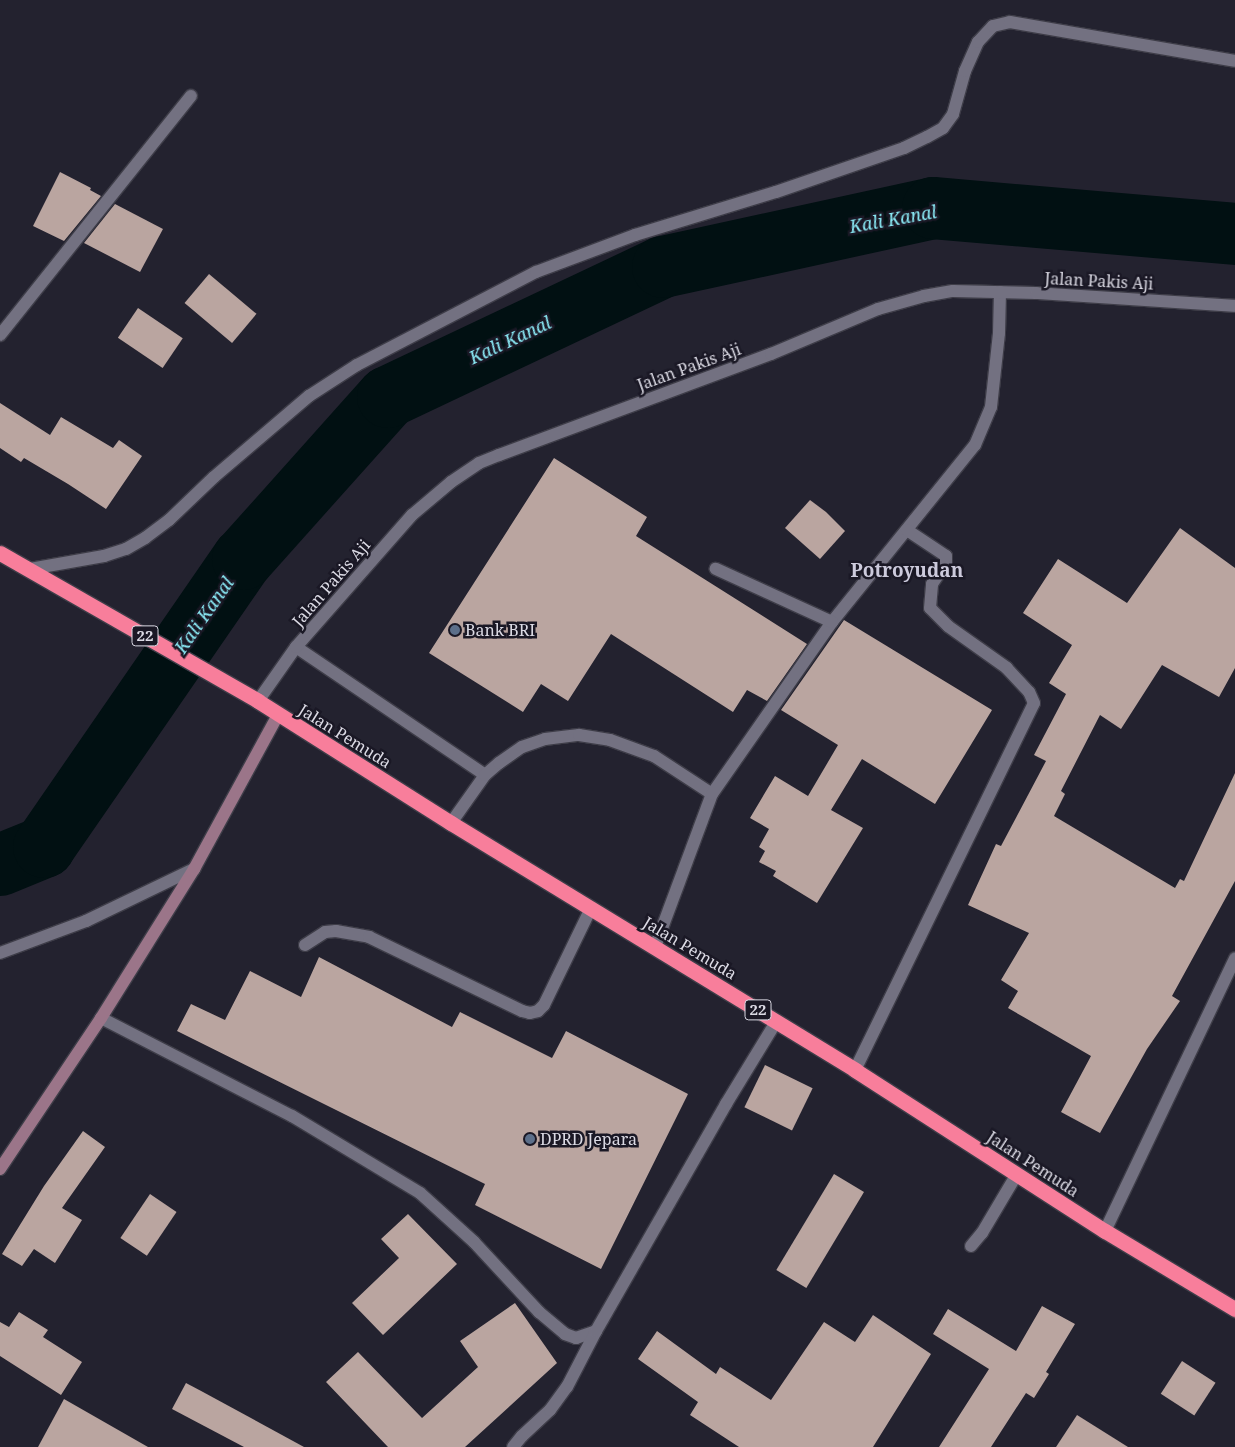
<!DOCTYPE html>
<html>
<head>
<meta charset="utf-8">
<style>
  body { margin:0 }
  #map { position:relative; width:1235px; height:1447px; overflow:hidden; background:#23222f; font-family:"Noto Serif",serif }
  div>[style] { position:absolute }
  .river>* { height:62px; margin:-31px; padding:0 31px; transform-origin:31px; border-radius:31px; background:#011012 }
  .building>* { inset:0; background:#baa5a0; transform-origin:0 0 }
  .roads { filter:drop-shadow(1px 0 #3e3d48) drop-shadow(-1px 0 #3e3d48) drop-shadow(0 1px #3e3d48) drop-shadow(0 -1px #3e3d48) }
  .lane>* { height:12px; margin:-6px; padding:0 6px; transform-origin:6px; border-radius:6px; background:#737181 }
  .street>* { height:12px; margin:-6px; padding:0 6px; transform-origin:6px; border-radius:6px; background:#737181 }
  .secondary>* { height:12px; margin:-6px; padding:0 6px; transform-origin:6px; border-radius:6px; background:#9b7589 }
  .highway>* { height:15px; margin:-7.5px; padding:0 7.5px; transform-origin:7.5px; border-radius:7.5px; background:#f87e9b }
  .dots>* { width:14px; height:14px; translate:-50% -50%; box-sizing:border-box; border:2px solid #1a1825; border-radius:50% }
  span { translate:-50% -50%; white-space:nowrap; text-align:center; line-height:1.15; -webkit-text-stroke:5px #1a1825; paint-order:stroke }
  .shield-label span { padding:1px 4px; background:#1a1825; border:1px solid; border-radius:4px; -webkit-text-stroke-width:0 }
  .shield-label { font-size:15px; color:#dbdae4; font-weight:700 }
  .street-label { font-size:16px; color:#dbdae4 }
  .poi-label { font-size:16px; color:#dbdae4 }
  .left { translate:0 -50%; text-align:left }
  .water-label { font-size:18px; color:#8cecf8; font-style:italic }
  .quarter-label { font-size:19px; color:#cccadc; font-weight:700 }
</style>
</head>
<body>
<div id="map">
  <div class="river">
    <div style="left:0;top:865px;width:48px;rotate:-22.2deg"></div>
    <div style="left:44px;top:847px;width:350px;rotate:-55.4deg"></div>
    <div style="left:243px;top:559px;width:217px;rotate:-48.2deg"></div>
    <div style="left:388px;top:397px;width:304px;rotate:-25.3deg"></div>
    <div style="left:663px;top:267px;width:276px;rotate:-12.3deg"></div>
    <div style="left:933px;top:208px;width:303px;rotate:4.9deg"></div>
  </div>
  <div class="building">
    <div style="clip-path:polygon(60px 172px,91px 188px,90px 190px,101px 196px,64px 241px,33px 226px)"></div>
    <div style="clip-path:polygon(115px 204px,163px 229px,140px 272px,84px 243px)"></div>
    <div style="left:209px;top:274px;width:62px;height:38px;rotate:40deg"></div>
    <div style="left:138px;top:308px;width:54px;height:36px;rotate:34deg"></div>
    <div style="clip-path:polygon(0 403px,50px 435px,61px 417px,113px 448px,119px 440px,142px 456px,106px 509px,68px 484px,24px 458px,21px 462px,0 448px)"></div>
    <div style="clip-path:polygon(554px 458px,647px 517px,636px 536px,807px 644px,767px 701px,747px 690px,733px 712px,611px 634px,568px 701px,541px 684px,523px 712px,429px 653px)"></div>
    <div style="clip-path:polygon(810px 500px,826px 512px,845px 531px,820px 559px,785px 528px)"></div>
    <div style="clip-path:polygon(1180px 528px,1235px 568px,1235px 668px,1219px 697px,1162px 665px,1121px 729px,1100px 715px,1061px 791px,1065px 794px,1054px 816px,1175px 888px,1180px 879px,1184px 881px,1235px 773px,1235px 881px,1172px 996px,1180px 1001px,1147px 1049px,1100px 1133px,1061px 1112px,1091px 1056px,1008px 1008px,1018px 991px,1001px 980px,1029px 933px,968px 905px,996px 844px,1001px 846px,1046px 761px,1034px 755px,1066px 694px,1049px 683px,1072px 645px,1023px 613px,1058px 559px,1127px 603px)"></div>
    <div style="clip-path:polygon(844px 620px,992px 710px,935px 804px,862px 759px,831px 810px,863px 828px,817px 903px,773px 876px,776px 871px,759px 862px,765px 851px,759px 847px,769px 829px,750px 818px,775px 776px,808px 796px,838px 745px,781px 710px)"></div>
    <div style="clip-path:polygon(319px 957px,452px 1027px,460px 1012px,552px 1058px,566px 1031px,688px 1094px,601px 1269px,475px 1205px,485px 1184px,177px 1031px,191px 1004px,225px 1020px,250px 971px,301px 997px)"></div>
    <div style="left:765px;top:1065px;width:53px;height:47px;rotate:26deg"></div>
    <div style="clip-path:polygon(83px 1131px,105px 1147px,62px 1208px,82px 1220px,55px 1263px,34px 1249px,22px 1266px,2px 1254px,44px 1186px)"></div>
    <div style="left:834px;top:1174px;width:35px;height:112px;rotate:31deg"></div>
    <div style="left:150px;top:1194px;width:32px;height:53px;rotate:34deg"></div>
    <div style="clip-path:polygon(408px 1214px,457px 1264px,383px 1335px,352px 1303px,399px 1258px,381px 1239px)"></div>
    <div style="clip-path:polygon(515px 1303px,557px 1363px,465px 1447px,388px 1447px,326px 1382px,358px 1352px,422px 1418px,478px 1367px,460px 1341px)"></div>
    <div style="clip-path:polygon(1042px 1306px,1075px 1324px,1046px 1372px,1049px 1374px,1034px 1398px,1026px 1393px,991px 1447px,939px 1447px,989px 1369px,933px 1334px,948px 1309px,1016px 1351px)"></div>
    <div style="clip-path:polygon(19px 1312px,48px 1330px,43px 1337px,82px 1362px,61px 1395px,0 1356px,0 1322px,9px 1327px)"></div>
    <div style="clip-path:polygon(873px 1315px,931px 1354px,873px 1447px,739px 1447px,690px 1415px,698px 1402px,638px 1359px,657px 1331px,716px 1374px,720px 1367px,771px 1400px,824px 1322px,855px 1342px)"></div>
    <div style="left:1182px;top:1361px;width:40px;height:39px;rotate:33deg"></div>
    <div style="clip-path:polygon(186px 1383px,203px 1392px,304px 1447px,244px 1447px,172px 1409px)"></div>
    <div style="clip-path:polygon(64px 1399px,148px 1447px,38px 1447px)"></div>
    <div style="clip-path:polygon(1077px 1415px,1128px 1447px,1056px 1447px)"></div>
  </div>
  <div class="roads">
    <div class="lane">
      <div style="left:305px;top:945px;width:24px;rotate:-33deg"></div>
      <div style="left:325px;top:932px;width:11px;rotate:-5deg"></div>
      <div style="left:336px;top:931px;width:34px;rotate:10deg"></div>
      <div style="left:369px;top:937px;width:170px;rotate:25.8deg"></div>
      <div style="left:522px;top:1011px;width:8px;rotate:14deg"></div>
      <div style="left:530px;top:1013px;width:8px;rotate:-14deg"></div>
      <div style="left:538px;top:1011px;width:8px;rotate:-45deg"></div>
      <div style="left:544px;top:1005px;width:108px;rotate:-64.1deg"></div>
      <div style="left:971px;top:1246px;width:17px;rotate:-50deg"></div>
      <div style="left:982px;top:1233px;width:69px;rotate:-59.3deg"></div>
    </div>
    <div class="street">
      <div style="left:0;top:335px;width:306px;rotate:-51.4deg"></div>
      <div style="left:30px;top:569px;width:75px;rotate:-10deg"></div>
      <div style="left:104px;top:556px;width:23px;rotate:-18deg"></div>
      <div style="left:126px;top:549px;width:22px;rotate:-30deg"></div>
      <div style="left:145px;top:538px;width:30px;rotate:-37deg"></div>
      <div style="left:169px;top:520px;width:62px;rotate:-43.7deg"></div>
      <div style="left:214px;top:477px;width:125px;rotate:-40.5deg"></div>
      <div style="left:309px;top:396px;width:57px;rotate:-32.9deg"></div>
      <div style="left:357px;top:365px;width:202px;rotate:-27.5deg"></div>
      <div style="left:536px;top:272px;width:106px;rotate:-20.5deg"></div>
      <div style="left:635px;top:235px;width:147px;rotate:-17deg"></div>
      <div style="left:776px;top:192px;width:135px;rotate:-19deg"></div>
      <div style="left:904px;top:148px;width:25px;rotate:-26deg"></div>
      <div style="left:927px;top:137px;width:18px;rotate:-29deg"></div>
      <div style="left:943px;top:128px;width:17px;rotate:-54deg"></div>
      <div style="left:953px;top:114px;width:45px;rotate:-74.4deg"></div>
      <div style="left:965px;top:71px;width:32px;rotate:-66deg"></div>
      <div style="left:978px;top:42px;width:22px;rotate:-47deg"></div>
      <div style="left:993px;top:26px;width:17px;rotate:-13deg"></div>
      <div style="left:1010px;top:22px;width:228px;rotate:9.8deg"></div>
      <div style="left:832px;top:622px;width:228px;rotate:-51.1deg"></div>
      <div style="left:975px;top:445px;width:41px;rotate:-67.2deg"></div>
      <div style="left:991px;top:407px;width:74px;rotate:-83.8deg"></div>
      <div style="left:999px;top:333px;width:41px;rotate:-88.6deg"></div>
      <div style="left:296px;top:647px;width:228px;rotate:34.1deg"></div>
      <div style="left:258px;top:701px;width:66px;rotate:-54.9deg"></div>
      <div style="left:296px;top:647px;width:176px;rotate:-48.7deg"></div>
      <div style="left:412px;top:515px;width:51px;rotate:-40.2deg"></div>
      <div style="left:451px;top:482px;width:34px;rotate:-34deg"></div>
      <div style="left:479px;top:463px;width:22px;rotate:-22deg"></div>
      <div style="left:499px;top:455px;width:290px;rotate:-20.4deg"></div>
      <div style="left:771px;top:354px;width:116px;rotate:-22.8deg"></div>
      <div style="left:878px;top:309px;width:48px;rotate:-15.8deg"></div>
      <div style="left:924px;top:296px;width:29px;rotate:-10deg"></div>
      <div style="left:953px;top:291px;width:83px;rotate:1.4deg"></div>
      <div style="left:1036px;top:293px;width:199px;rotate:3.7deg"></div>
      <div style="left:451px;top:823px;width:59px;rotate:-54.7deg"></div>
      <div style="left:485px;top:775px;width:18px;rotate:-41deg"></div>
      <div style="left:499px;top:763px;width:28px;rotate:-35deg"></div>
      <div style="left:522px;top:747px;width:24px;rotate:-19deg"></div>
      <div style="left:545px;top:739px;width:34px;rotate:-7deg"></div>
      <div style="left:579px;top:735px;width:31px;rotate:9deg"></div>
      <div style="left:610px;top:740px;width:47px;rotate:20deg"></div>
      <div style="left:654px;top:756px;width:69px;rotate:33.2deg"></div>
      <div style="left:655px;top:947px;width:163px;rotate:-69.6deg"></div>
      <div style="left:712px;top:794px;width:210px;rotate:-55.1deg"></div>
      <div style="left:832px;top:622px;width:128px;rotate:-155.4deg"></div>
      <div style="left:0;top:953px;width:92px;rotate:-20.4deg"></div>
      <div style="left:86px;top:921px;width:120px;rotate:-25.7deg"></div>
      <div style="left:101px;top:1018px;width:215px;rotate:27.2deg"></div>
      <div style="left:292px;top:1116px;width:149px;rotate:31deg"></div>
      <div style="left:420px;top:1193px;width:73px;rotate:42.2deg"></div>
      <div style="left:474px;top:1242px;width:96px;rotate:47.1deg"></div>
      <div style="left:539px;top:1312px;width:34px;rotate:40deg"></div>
      <div style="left:565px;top:1334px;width:12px;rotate:20deg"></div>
      <div style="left:576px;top:1338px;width:21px;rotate:-19deg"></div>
      <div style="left:855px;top:1070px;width:408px;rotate:-64deg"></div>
      <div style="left:1034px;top:703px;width:12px;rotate:-114deg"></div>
      <div style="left:1029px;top:692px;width:33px;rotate:-133deg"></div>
      <div style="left:1007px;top:668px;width:72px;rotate:-144.6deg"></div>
      <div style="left:948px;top:626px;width:25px;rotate:-135deg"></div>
      <div style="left:930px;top:608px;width:24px;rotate:-85deg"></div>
      <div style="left:932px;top:584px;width:25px;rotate:-56deg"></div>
      <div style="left:946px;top:563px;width:7px;rotate:-90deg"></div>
      <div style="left:946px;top:556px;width:47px;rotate:-146.3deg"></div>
      <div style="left:1105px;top:1231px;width:302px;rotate:-64.5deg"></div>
      <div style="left:513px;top:1447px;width:14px;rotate:-51deg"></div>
      <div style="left:522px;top:1436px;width:38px;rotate:-43deg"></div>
      <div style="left:550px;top:1410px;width:29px;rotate:-54deg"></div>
      <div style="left:567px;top:1387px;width:63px;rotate:-62.6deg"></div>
      <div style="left:596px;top:1331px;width:262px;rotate:-60.2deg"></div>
      <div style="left:726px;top:1104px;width:96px;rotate:-58.6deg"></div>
    </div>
    <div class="secondary">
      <div style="left:0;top:1169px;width:182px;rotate:-56.2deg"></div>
      <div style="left:101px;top:1018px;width:176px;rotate:-58deg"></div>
      <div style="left:194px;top:869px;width:175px;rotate:-61.4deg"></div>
    </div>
    <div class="highway">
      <div style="left:0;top:553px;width:297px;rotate:29.8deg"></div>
      <div style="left:258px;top:701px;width:228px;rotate:32.3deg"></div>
      <div style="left:451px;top:823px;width:474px;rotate:31.4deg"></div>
      <div style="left:855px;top:1070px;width:297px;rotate:32.8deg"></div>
      <div style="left:1105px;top:1231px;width:152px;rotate:31deg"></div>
    </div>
  </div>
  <div class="dots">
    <div style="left:455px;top:630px;background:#5c6f8a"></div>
    <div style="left:530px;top:1139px;background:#5c6f8a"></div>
  </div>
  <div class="shield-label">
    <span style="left:145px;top:636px">22</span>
    <span style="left:758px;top:1010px">22</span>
  </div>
  <div class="street-label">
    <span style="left:1099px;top:281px;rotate:3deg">Jalan Pakis Aji</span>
    <span style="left:689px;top:367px;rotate:-20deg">Jalan Pakis Aji</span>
    <span style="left:331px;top:583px;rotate:-49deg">Jalan Pakis Aji</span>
    <span style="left:345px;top:736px;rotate:32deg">Jalan Pemuda</span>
    <span style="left:690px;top:948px;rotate:31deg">Jalan Pemuda</span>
    <span style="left:1033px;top:1164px;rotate:33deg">Jalan Pemuda</span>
  </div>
  <div class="poi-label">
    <span class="left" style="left:465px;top:630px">Bank BRI</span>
    <span class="left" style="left:540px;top:1139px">DPRD Jepara</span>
  </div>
  <div class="water-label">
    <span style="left:893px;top:219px;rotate:-10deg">Kali Kanal</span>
    <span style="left:510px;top:340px;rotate:-25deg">Kali Kanal</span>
    <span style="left:204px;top:615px;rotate:-55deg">Kali Kanal</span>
  </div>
  <div class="quarter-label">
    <span style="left:907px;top:571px">Potroyudan</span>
  </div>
</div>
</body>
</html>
